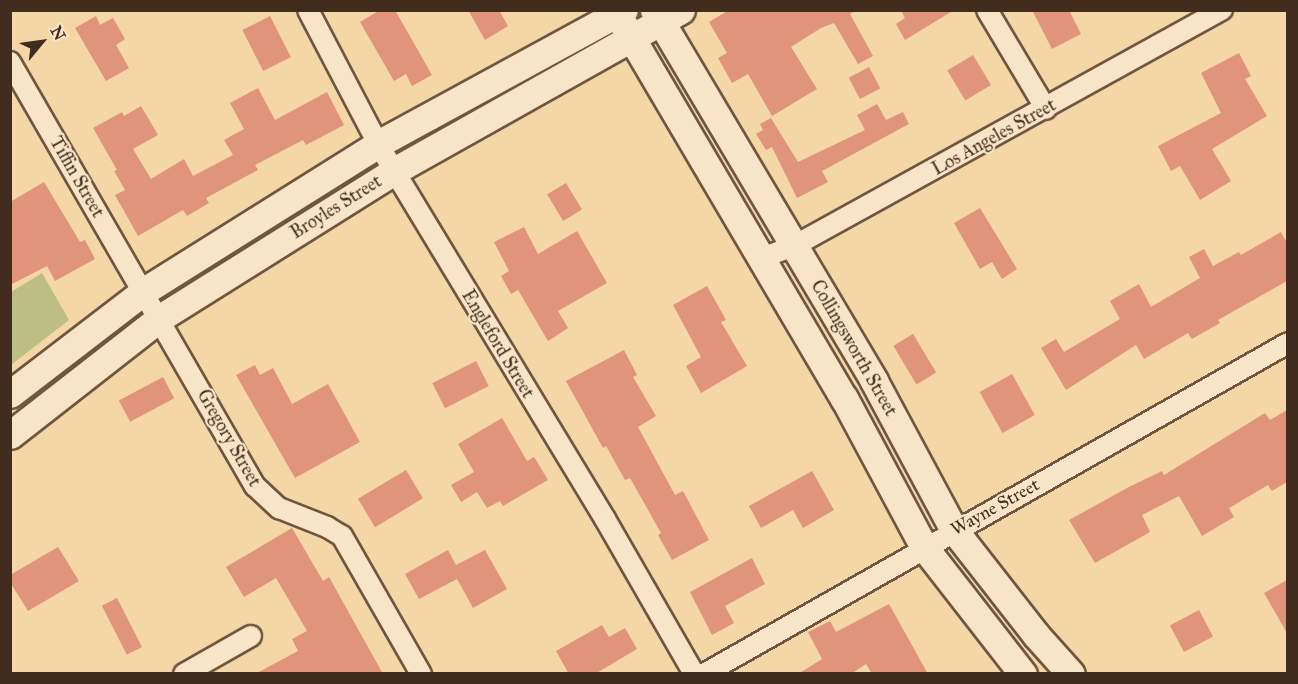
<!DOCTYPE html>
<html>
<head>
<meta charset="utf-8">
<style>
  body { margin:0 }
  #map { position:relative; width:1298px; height:684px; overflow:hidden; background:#f5d6a7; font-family:"IM FELL Great Primer",serif }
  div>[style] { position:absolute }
  .green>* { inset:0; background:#bdbd86 }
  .building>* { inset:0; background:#e0947c; transform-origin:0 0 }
  .roads { filter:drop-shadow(2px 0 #6f5640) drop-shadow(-2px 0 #6f5640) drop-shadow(0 2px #6f5640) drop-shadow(0 -2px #6f5640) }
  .street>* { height:20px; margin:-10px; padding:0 10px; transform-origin:10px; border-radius:10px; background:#f8e4c6 }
  .secondary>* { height:27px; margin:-13.5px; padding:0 13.5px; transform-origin:13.5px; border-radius:13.5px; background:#f8e4c6 }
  span { translate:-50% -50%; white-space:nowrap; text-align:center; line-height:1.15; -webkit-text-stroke:4.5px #f8e4c6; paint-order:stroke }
  .street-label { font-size:18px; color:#422c1d }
  .frame { position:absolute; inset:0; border:12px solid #422c1d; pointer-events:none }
  .north { position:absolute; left:12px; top:12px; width:60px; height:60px; -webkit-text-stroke:4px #f8e4c6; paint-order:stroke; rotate:61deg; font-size:16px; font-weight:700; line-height:24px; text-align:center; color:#422c1d }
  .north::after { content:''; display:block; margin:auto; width:21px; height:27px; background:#422c1d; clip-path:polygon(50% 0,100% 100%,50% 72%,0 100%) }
</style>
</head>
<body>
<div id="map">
  <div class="green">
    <div style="clip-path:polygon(42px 273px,69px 320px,11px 365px,11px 292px)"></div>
  </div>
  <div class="building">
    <div style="clip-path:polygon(380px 10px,395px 10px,432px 75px,412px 86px,406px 74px,394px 81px,360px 22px)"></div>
    <div style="clip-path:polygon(468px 10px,499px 10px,508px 26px,485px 40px)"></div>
    <div style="clip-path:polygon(729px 10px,856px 10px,850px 14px,873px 56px,858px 64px,834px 23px,821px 28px,791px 47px,817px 89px,772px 116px,748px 74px,732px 83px,718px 58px,727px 53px,709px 22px)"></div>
    <div style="clip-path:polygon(901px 10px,954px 10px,905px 40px,896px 24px,905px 18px)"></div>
    <div style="clip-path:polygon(1032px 10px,1069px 10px,1081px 34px,1052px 49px)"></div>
    <div style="clip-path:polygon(96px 16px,100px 25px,113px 18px,125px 39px,116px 45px,129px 68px,106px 81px,75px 28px)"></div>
    <div style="left:270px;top:16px;width:46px;height:31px;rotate:63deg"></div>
    <div style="clip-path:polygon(1239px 53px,1251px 76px,1245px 79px,1267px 116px,1212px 149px,1231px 181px,1200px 200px,1180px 166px,1171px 171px,1158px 146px,1221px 113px,1201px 73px)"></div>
    <div style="left:973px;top:55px;width:35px;height:30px;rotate:59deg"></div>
    <div style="left:869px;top:67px;width:24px;height:23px;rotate:62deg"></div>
    <div style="clip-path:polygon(258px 88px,275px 120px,327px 92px,344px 125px,306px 145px,303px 140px,255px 165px,258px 170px,206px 198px,209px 203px,187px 216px,183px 210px,138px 236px,115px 195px,125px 190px,114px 171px,117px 170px,93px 128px,122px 112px,124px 116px,141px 106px,158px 135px,133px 149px,151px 179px,184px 159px,193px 176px,233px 155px,224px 140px,244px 129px,230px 103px)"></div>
    <div style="clip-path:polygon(877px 104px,886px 120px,903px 112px,909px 124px,822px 171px,828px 182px,797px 198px,772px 147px,766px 150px,756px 134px,763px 130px,760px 124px,771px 118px,798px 162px,865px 130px,857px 115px)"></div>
    <div style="clip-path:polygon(44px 182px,80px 242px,85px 240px,95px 259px,55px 281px,47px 266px,10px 285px,10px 202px)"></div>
    <div style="left:566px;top:183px;width:31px;height:22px;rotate:59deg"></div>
    <div style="clip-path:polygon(980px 208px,1017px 269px,1002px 279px,992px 262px,980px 269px,954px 223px)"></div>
    <div style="clip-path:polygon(524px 227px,538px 254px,577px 231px,607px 283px,558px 311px,568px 328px,548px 341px,518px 290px,511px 294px,501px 276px,509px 271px,494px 242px)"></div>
    <div style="clip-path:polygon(1281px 232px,1287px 243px,1287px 281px,1218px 320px,1220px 323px,1192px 339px,1188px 333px,1144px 359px,1136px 345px,1066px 390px,1041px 348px,1056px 339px,1064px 352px,1120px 319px,1110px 301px,1139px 284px,1151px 307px,1200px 278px,1189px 257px,1204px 249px,1213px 266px,1239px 252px,1241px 255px)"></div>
    <div style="clip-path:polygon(707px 286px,726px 320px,721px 322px,747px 366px,701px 393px,686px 366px,701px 357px,673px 305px)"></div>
    <div style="left:913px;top:334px;width:45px;height:23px;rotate:59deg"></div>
    <div style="clip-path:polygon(624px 350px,637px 375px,633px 377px,656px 416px,638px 427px,675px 495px,683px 491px,709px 540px,672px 560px,658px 535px,661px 533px,630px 478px,625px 480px,606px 446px,603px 448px,566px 381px)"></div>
    <div style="left:476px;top:361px;width:28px;height:49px;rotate:63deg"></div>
    <div style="clip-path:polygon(255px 365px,260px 375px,273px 368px,292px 404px,328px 384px,360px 442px,295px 478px,236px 375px)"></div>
    <div style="left:1012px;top:374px;width:47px;height:37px;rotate:61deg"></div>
    <div style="left:163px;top:377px;width:24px;height:50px;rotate:62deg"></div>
    <div style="clip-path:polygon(1287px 410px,1287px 482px,1272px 491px,1268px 485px,1229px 508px,1234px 517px,1202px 536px,1179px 496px,1142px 515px,1150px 532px,1095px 563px,1069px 520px,1127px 488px,1162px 471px,1164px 475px,1265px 413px,1270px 420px)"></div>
    <div style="clip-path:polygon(502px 418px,527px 461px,534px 457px,548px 480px,503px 506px,500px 501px,487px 508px,477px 492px,461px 502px,451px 485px,474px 472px,458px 444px)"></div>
    <div style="left:406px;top:470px;width:33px;height:56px;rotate:59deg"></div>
    <div style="clip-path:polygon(812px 471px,834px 510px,803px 528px,793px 510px,761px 528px,749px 506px)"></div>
    <div style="clip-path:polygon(292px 528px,323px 581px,329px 577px,383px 674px,255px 674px,298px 651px,292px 639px,307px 631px,276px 578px,244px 597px,226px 567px)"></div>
    <div style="clip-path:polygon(58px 547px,79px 581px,28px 611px,10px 582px,10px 575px)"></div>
    <div style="clip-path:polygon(448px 550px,456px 565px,485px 550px,507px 589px,473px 608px,457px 579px,419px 599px,405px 574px)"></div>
    <div style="clip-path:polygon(752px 558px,765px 584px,725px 606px,734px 623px,712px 635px,690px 592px)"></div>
    <div style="clip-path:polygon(1287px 580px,1287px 633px,1264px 593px)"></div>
    <div style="left:117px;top:598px;width:55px;height:17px;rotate:63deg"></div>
    <div style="clip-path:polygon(889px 604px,928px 674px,872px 674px,866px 664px,851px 674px,798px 674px,822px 659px,808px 632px,830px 621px,836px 632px)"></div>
    <div style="left:1199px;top:610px;width:30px;height:33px;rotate:62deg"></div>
    <div style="clip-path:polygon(602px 625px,609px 637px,625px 628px,637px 649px,595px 674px,569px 674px,556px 651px)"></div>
  </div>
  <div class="roads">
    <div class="street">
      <div style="left:308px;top:10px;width:151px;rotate:62.4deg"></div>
      <div style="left:378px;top:144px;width:438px;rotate:58.8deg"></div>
      <div style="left:605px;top:519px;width:179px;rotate:60.1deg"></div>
      <div style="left:987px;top:10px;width:115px;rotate:59.2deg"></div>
      <div style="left:10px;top:62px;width:490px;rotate:60deg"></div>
      <div style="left:255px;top:486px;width:33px;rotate:43deg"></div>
      <div style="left:279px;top:508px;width:52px;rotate:21.6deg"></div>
      <div style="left:327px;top:527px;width:17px;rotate:31deg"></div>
      <div style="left:342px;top:536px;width:159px;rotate:60.2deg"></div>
      <div style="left:762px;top:258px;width:34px;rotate:-21deg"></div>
      <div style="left:794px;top:246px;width:489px;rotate:-28.9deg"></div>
      <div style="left:184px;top:674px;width:77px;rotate:-29.6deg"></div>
      <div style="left:704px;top:674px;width:671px;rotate:-29.54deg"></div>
    </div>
    <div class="secondary">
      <div style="left:615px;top:10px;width:451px;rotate:59.5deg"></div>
      <div style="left:844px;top:398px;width:169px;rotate:61.8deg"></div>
      <div style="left:924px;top:547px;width:161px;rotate:52.1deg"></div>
      <div style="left:654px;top:10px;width:431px;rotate:59.3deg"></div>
      <div style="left:874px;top:381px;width:169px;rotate:61.8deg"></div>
      <div style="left:954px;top:530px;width:133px;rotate:52deg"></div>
      <div style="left:1036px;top:635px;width:52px;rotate:48.1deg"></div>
      <div style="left:10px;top:394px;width:169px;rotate:-37.5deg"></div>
      <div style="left:144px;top:291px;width:276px;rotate:-32.1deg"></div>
      <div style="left:378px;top:144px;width:280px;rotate:-28.6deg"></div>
      <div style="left:10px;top:435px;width:190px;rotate:-38deg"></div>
      <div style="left:160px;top:318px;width:276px;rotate:-32.1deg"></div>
      <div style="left:394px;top:171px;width:329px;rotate:-29.3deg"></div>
    </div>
  </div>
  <div class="street-label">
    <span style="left:994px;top:137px;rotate:-29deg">Los Angeles Street</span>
    <span style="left:77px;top:177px;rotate:60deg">Tiffin Street</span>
    <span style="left:336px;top:207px;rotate:-32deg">Broyles Street</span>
    <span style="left:498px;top:344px;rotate:59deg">Engleford Street</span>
    <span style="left:854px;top:348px;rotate:60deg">Collingsworth Street</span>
    <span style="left:229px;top:438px;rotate:60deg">Gregory Street</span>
    <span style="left:995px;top:507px;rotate:-29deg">Wayne Street</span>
  </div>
  <div class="frame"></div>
  <div class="north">N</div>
</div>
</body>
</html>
